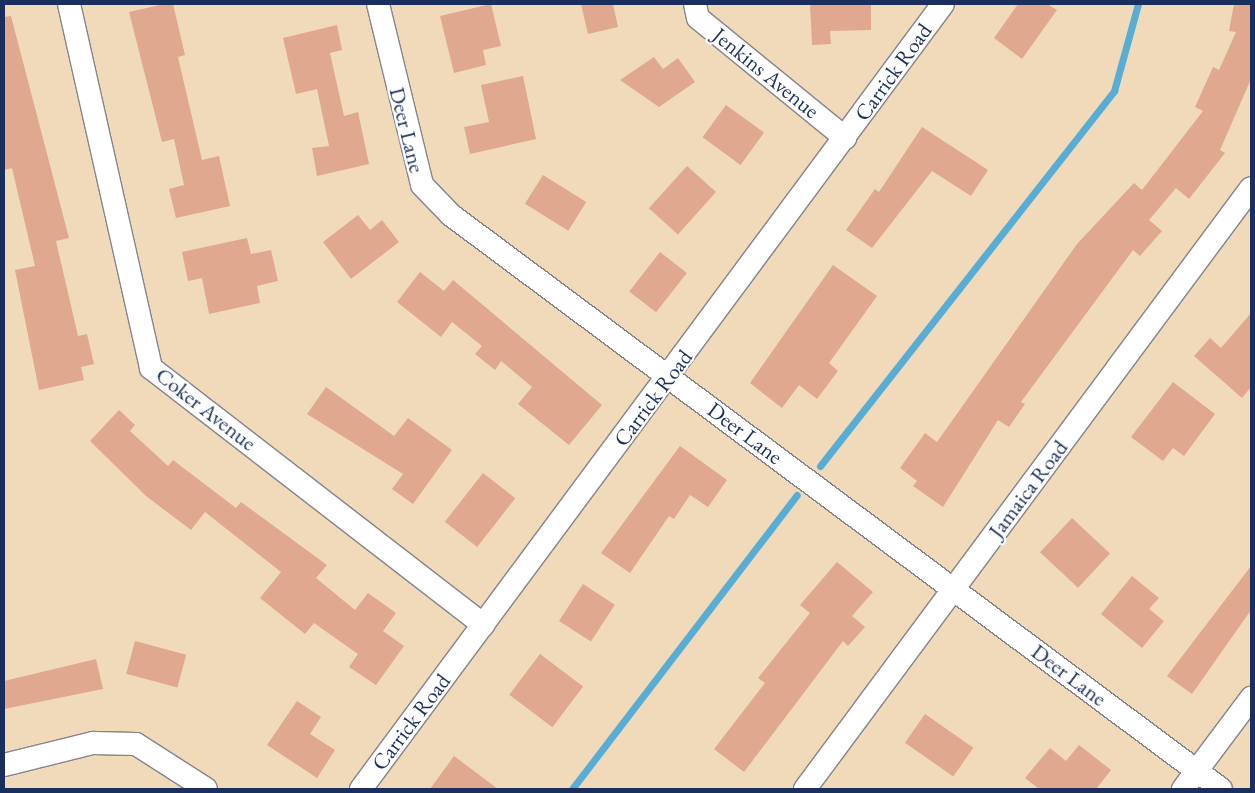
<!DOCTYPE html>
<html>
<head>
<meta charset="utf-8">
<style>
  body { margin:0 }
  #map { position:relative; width:1255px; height:793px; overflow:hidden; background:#f1daba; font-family:"EB Garamond",serif }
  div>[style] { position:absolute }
  .stream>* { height:7px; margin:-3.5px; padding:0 3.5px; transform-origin:3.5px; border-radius:3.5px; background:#58add4 }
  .building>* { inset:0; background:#dfa88f; transform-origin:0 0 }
  .roads { filter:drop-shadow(1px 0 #86848c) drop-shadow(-1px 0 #86848c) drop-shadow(0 1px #86848c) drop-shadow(0 -1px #86848c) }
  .minor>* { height:22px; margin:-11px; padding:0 11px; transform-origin:11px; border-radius:11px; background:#fff }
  span { translate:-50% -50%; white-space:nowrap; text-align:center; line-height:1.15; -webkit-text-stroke:4.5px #fff; paint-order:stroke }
  .street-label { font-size:22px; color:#1b2f5e }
  .frame { position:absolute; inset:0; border:5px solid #1b2f5e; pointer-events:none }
</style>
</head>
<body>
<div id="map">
  <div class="stream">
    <div style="left:820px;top:466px;width:477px;rotate:-51.9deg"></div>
    <div style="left:1114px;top:91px;width:90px;rotate:-74.6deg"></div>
    <div style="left:572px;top:789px;width:370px;rotate:-52.6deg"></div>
  </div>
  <div class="building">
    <div style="clip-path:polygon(164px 4px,173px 4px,185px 55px,178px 57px,202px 160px,219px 156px,230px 206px,176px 218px,169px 189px,184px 185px,174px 139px,162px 142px,129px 12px)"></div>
    <div style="clip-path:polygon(491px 4px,501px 46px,483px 50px,486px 65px,454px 73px,440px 16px)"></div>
    <div style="clip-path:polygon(581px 4px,613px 4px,618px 27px,588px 34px)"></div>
    <div style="clip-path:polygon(810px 4px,871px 4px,871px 30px,830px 31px,831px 44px,812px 45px)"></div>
    <div style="clip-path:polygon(1018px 4px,1047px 4px,1057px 10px,1022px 59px,994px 38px)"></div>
    <div style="clip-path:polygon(1234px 4px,1251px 4px,1251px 79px,1220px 150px,1225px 153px,1189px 199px,1176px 188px,1149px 220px,1162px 231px,1140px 256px,1133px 250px,1021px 402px,1025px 404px,1009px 427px,998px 420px,943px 507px,913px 486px,917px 481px,900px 468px,925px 433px,937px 442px,1077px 244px,1134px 183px,1142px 190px,1203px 111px,1195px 107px,1213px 67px,1219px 70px,1236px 32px,1229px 31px)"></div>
    <div style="clip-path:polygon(11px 16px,69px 238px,56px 241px,78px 336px,87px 334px,94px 364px,81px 367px,84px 380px,39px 390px,15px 270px,35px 266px,12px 168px,4px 170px,4px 17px)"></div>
    <div style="clip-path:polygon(337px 25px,342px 50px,330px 53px,344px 116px,358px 112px,369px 164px,317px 176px,312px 148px,329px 146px,317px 89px,296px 94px,283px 38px)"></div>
    <div style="clip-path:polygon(654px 57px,663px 69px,678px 58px,695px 82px,659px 107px,620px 80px)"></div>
    <div style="clip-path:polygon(523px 76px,536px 139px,470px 154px,464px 127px,489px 122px,481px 85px)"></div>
    <div style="left:726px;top:105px;width:47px;height:40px;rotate:36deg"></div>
    <div style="clip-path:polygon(922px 127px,988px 170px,971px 196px,932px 171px,872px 248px,846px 230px,875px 189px,879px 192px)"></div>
    <div style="left:687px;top:166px;width:39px;height:57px;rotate:42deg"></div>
    <div style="left:543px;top:175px;width:51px;height:34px;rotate:32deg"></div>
    <div style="clip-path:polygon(358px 215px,370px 230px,382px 220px,399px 242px,351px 279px,323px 242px)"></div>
    <div style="clip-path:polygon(247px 238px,251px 254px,271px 250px,278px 281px,257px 286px,260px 303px,209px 314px,202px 278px,188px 281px,182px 252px)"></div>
    <div style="left:660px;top:252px;width:34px;height:50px;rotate:38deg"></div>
    <div style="clip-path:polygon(833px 265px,877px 296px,829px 363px,838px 371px,817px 399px,799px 385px,782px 408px,750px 383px)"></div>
    <div style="clip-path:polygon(420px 272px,444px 291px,453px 280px,602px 405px,569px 445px,518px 404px,532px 387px,501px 361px,495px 370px,475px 354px,482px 346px,452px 322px,441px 337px,397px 302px)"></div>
    <div style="clip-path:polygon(1251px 313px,1251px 387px,1242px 398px,1194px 356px,1210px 338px,1221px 348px)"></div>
    <div style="clip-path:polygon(1173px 382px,1215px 414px,1184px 456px,1173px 448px,1163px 461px,1131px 437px)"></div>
    <div style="clip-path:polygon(326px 387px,394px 436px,408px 418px,452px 450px,413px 504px,392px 489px,403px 474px,307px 414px)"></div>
    <div style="clip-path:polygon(119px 410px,135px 425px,130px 431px,168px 466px,173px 460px,236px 508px,241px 502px,327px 565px,316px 578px,355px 610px,368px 593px,396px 613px,383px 631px,404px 646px,376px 685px,349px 667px,358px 654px,314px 623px,305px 634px,260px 598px,281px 572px,205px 512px,191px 530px,146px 496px,90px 441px)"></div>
    <div style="clip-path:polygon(680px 446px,727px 480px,708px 507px,690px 495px,674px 519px,669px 516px,630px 573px,601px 553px)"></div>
    <div style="left:483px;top:473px;width:41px;height:62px;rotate:38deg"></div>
    <div style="left:1072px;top:518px;width:52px;height:47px;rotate:43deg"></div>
    <div style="clip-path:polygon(837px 562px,873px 592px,852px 616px,865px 627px,848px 646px,843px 641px,744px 772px,714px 749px,765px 683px,758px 678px,810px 613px,800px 605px)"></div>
    <div style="clip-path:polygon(1251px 566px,1251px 610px,1192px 694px,1167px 676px)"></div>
    <div style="clip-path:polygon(1132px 576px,1159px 598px,1149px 609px,1164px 621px,1142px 648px,1101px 614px)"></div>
    <div style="left:583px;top:584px;width:38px;height:44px;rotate:33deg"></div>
    <div style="left:135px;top:641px;width:53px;height:34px;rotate:15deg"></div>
    <div style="left:540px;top:654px;width:54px;height:51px;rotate:37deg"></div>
    <div style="clip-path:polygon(96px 659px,103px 689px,4px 709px,4px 681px)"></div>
    <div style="clip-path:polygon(297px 701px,321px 717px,310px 734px,335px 750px,317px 778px,267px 745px)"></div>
    <div style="left:925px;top:714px;width:59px;height:35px;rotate:35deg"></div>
    <div style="clip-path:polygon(1079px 745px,1111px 770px,1096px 789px,1039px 789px,1025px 778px,1050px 748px,1066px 761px)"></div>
    <div style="clip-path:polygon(454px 756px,498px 789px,430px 789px)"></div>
  </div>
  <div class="roads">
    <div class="minor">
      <div style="left:69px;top:4px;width:373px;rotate:77.3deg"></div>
      <div style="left:151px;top:368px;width:420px;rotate:37.7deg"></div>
      <div style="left:378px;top:4px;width:186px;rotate:76.3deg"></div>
      <div style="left:422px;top:185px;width:42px;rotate:46deg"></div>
      <div style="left:451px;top:215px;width:960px;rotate:36.7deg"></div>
      <div style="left:695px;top:4px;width:14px;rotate:78deg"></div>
      <div style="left:698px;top:18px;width:190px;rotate:39.2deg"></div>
      <div style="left:4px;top:765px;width:92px;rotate:-13.9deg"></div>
      <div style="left:93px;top:743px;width:43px;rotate:1.3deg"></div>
      <div style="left:136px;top:744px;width:83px;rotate:32.7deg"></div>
      <div style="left:361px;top:789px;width:977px;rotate:-53.45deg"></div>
      <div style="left:805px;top:789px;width:748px;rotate:-53.42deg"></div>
      <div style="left:1183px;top:789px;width:114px;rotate:-53.2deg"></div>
    </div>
  </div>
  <div class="street-label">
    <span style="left:893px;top:72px;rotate:-54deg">Carrick Road</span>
    <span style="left:766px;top:73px;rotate:39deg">Jenkins Avenue</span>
    <span style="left:407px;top:130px;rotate:76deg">Deer Lane</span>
    <span style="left:653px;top:398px;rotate:-53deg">Carrick Road</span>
    <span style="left:206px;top:409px;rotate:38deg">Coker Avenue</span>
    <span style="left:745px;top:433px;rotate:37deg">Deer Lane</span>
    <span style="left:1028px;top:489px;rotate:-53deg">Jamaica Road</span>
    <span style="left:1069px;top:675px;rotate:37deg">Deer Lane</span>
    <span style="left:411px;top:722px;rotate:-53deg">Carrick Road</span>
  </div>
  <div class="frame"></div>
</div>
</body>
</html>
